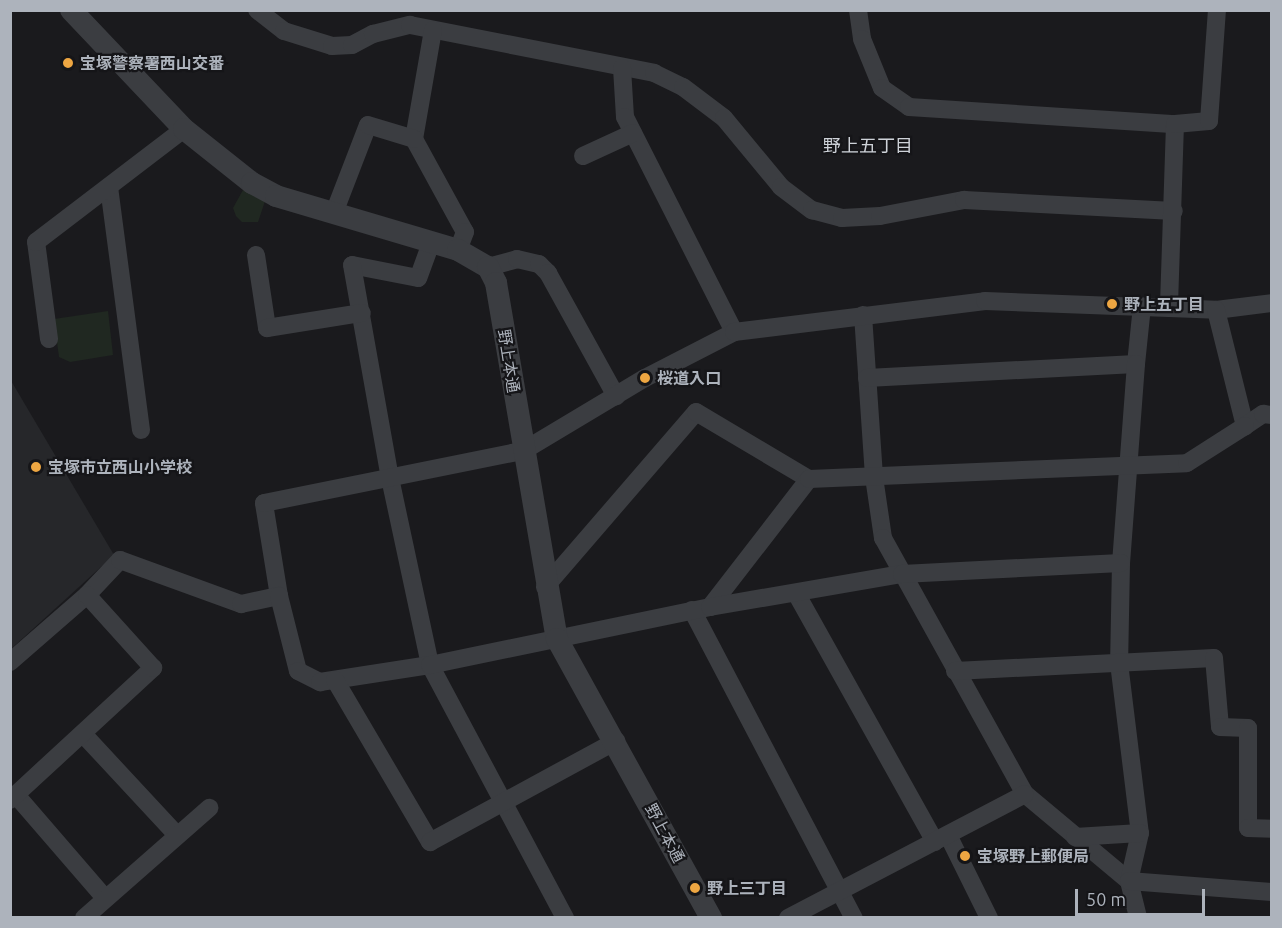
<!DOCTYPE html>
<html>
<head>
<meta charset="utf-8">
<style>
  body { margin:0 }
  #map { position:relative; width:1282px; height:928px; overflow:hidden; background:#1a1a1d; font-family:Ubuntu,"Noto Sans JP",sans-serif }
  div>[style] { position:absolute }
  .built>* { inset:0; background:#26272a }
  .green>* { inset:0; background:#202821 }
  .minor>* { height:18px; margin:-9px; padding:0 9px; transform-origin:9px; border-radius:9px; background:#3b3d41 }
  .tertiary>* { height:22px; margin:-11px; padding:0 11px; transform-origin:11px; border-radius:11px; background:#3b3d41 }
  .dots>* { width:16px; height:16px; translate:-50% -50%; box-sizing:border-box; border:3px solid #151518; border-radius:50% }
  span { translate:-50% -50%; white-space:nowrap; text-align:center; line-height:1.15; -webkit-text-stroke:4.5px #151518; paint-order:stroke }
  .poi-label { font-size:16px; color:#adb3bc; font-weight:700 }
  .left { translate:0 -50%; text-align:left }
  .street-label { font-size:16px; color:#adb3bc }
  .neighbourhood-label { font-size:18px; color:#ced2d8 }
  .frame { position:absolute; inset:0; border:12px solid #adb3bc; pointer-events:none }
  .scale { position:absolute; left:1075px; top:889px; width:130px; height:27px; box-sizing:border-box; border:3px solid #adb3bc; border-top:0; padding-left:8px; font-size:18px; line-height:21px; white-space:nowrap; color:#adb3bc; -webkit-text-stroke:4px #151518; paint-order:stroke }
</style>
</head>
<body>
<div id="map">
  <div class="built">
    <div style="clip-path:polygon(10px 379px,114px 555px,11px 649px,10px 649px)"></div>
  </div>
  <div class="green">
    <div style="clip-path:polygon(243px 190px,265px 201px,258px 222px,242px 222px,236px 216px,233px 208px)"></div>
    <div style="clip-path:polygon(108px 311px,113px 355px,70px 362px,59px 357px,54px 319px)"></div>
  </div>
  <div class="minor">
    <div style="left:257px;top:10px;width:34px;rotate:38deg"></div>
    <div style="left:284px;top:31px;width:50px;rotate:17.4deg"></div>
    <div style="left:332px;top:46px;width:20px;rotate:-3deg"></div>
    <div style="left:352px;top:45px;width:24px;rotate:-28deg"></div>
    <div style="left:373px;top:34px;width:38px;rotate:-14deg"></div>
    <div style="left:410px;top:25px;width:249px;rotate:11.1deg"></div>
    <div style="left:654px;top:73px;width:32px;rotate:26deg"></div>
    <div style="left:683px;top:87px;width:51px;rotate:37.1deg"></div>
    <div style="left:724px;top:118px;width:89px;rotate:50.4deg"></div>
    <div style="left:781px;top:187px;width:39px;rotate:37deg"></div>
    <div style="left:812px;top:210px;width:31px;rotate:15deg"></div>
    <div style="left:842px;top:218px;width:38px;rotate:-3deg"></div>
    <div style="left:880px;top:216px;width:86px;rotate:-10.8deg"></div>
    <div style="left:964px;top:200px;width:210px;rotate:3deg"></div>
    <div style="left:858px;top:10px;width:29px;rotate:82deg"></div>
    <div style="left:862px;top:39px;width:53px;rotate:67.8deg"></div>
    <div style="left:882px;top:88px;width:33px;rotate:35deg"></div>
    <div style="left:909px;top:107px;width:267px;rotate:3.7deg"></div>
    <div style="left:1175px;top:124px;width:184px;rotate:91.9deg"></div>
    <div style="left:433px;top:30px;width:111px;rotate:99.9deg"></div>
    <div style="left:414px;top:139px;width:106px;rotate:61.3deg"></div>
    <div style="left:465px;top:232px;width:19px;rotate:111deg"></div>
    <div style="left:622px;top:68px;width:49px;rotate:86.5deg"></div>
    <div style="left:625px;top:117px;width:241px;rotate:63.1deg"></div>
    <div style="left:1175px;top:124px;width:34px;rotate:-5deg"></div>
    <div style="left:1209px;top:121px;width:111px;rotate:-85.9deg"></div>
    <div style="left:583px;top:156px;width:55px;rotate:-24.7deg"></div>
    <div style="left:109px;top:187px;width:245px;rotate:82.5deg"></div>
    <div style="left:334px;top:213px;width:94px;rotate:-68.9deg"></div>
    <div style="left:368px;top:125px;width:48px;rotate:16.9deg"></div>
    <div style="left:431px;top:243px;width:37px;rotate:110deg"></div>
    <div style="left:418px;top:278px;width:67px;rotate:-168.9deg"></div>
    <div style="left:352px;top:265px;width:216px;rotate:79.9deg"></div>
    <div style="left:390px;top:478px;width:191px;rotate:77.9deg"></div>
    <div style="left:430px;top:665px;width:287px;rotate:61.9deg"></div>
    <div style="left:256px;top:255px;width:74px;rotate:81.4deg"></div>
    <div style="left:267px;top:328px;width:96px;rotate:-9deg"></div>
    <div style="left:488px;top:267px;width:30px;rotate:-15deg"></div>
    <div style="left:517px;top:259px;width:23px;rotate:13deg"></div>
    <div style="left:539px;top:264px;width:13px;rotate:45deg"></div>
    <div style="left:548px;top:273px;width:141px;rotate:61.1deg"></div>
    <div style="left:1216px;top:310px;width:56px;rotate:-7.1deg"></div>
    <div style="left:863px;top:315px;width:162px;rotate:86.1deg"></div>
    <div style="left:874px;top:477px;width:62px;rotate:81.6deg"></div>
    <div style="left:883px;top:538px;width:293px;rotate:61deg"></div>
    <div style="left:1025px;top:794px;width:136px;rotate:39.9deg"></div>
    <div style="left:1129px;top:881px;width:38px;rotate:76deg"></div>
    <div style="left:49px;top:339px;width:98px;rotate:-97.6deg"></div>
    <div style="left:36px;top:242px;width:186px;rotate:-37.4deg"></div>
    <div style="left:1136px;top:364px;width:58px;rotate:-84.1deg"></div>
    <div style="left:867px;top:378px;width:269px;rotate:-3deg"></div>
    <div style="left:1136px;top:364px;width:200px;rotate:94.3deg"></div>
    <div style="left:1121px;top:563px;width:100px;rotate:91.1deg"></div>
    <div style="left:1119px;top:663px;width:171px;rotate:83deg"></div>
    <div style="left:1140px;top:833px;width:49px;rotate:102.9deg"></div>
    <div style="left:1129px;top:881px;width:143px;rotate:4.4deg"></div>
    <div style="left:545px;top:587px;width:231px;rotate:-49.2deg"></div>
    <div style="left:696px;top:412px;width:131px;rotate:30.7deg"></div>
    <div style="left:796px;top:593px;width:285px;rotate:60.8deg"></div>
    <div style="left:279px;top:596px;width:94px;rotate:-99.2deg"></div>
    <div style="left:264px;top:503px;width:264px;rotate:-11.4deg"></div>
    <div style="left:523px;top:451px;width:142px;rotate:-30.9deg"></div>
    <div style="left:645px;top:378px;width:100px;rotate:-27.3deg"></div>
    <div style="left:734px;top:332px;width:253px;rotate:-7deg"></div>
    <div style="left:985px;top:301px;width:231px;rotate:2.2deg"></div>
    <div style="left:1216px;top:310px;width:120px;rotate:76deg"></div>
    <div style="left:1245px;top:426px;width:22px;rotate:-34deg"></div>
    <div style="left:1263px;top:414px;width:9px;rotate:6deg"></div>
    <div style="left:710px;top:607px;width:162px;rotate:-52.3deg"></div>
    <div style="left:809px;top:479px;width:378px;rotate:-2.4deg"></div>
    <div style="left:1187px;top:463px;width:69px;rotate:-32.5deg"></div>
    <div style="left:692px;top:610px;width:348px;rotate:62.3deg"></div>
    <div style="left:10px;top:662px;width:102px;rotate:-41deg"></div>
    <div style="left:87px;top:595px;width:48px;rotate:-46.7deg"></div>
    <div style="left:120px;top:560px;width:129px;rotate:20deg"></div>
    <div style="left:241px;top:604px;width:39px;rotate:-12deg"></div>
    <div style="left:279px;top:596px;width:77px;rotate:75.8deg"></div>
    <div style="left:298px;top:671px;width:25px;rotate:27deg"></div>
    <div style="left:320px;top:682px;width:111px;rotate:-8.8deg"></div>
    <div style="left:430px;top:665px;width:286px;rotate:-11.7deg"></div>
    <div style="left:710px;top:607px;width:195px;rotate:-9.8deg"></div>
    <div style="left:902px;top:574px;width:219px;rotate:-2.9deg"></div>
    <div style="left:955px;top:671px;width:259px;rotate:-2.9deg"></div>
    <div style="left:1214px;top:658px;width:69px;rotate:85deg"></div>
    <div style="left:1220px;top:727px;width:28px;rotate:2deg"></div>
    <div style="left:1248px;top:728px;width:100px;rotate:90deg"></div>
    <div style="left:1248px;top:828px;width:24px;rotate:2deg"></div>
    <div style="left:335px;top:680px;width:188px;rotate:59.6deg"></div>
    <div style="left:430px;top:842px;width:212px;rotate:-28.5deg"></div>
    <div style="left:84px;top:735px;width:137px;rotate:47.1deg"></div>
    <div style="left:16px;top:795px;width:136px;rotate:49.2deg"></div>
    <div style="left:10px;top:800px;width:195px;rotate:-42.7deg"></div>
    <div style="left:153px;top:668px;width:98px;rotate:-132.1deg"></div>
    <div style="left:948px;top:835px;width:93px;rotate:63.7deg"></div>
    <div style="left:1075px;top:837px;width:65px;rotate:-3.5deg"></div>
    <div style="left:84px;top:918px;width:167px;rotate:-41.3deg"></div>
    <div style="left:788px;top:918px;width:267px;rotate:-27.6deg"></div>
  </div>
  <div class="tertiary">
    <div style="left:71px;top:10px;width:164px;rotate:46.5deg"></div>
    <div style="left:184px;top:129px;width:87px;rotate:38.5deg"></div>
    <div style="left:252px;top:183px;width:27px;rotate:28deg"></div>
    <div style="left:276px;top:196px;width:190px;rotate:16.5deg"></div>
    <div style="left:458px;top:250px;width:34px;rotate:30deg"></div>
    <div style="left:488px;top:267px;width:18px;rotate:63deg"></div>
    <div style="left:496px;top:283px;width:361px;rotate:80.3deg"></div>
    <div style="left:557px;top:639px;width:319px;rotate:61.1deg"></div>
  </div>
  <div class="dots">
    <div style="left:68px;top:63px;background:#eda642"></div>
    <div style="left:1112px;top:304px;background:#eda642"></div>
    <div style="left:645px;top:378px;background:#eda642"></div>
    <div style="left:36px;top:467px;background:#eda642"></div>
    <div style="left:965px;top:856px;background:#eda642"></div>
    <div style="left:695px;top:888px;background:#eda642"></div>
  </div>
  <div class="poi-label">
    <span class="left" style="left:80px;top:63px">宝塚警察署西山交番</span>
    <span class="left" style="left:1124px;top:304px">野上五丁目</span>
    <span class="left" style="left:657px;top:378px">桜道入口</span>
    <span class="left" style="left:48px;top:467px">宝塚市立西山小学校</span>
    <span class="left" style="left:977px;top:856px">宝塚野上郵便局</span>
    <span class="left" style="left:707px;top:888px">野上三丁目</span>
  </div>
  <div class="street-label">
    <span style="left:509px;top:361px;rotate:81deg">野上本通</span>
    <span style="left:665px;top:833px;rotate:62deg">野上本通</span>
  </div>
  <div class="neighbourhood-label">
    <span style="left:868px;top:145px">野上五丁目</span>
  </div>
  <div class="frame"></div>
  <div class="scale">50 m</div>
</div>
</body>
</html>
